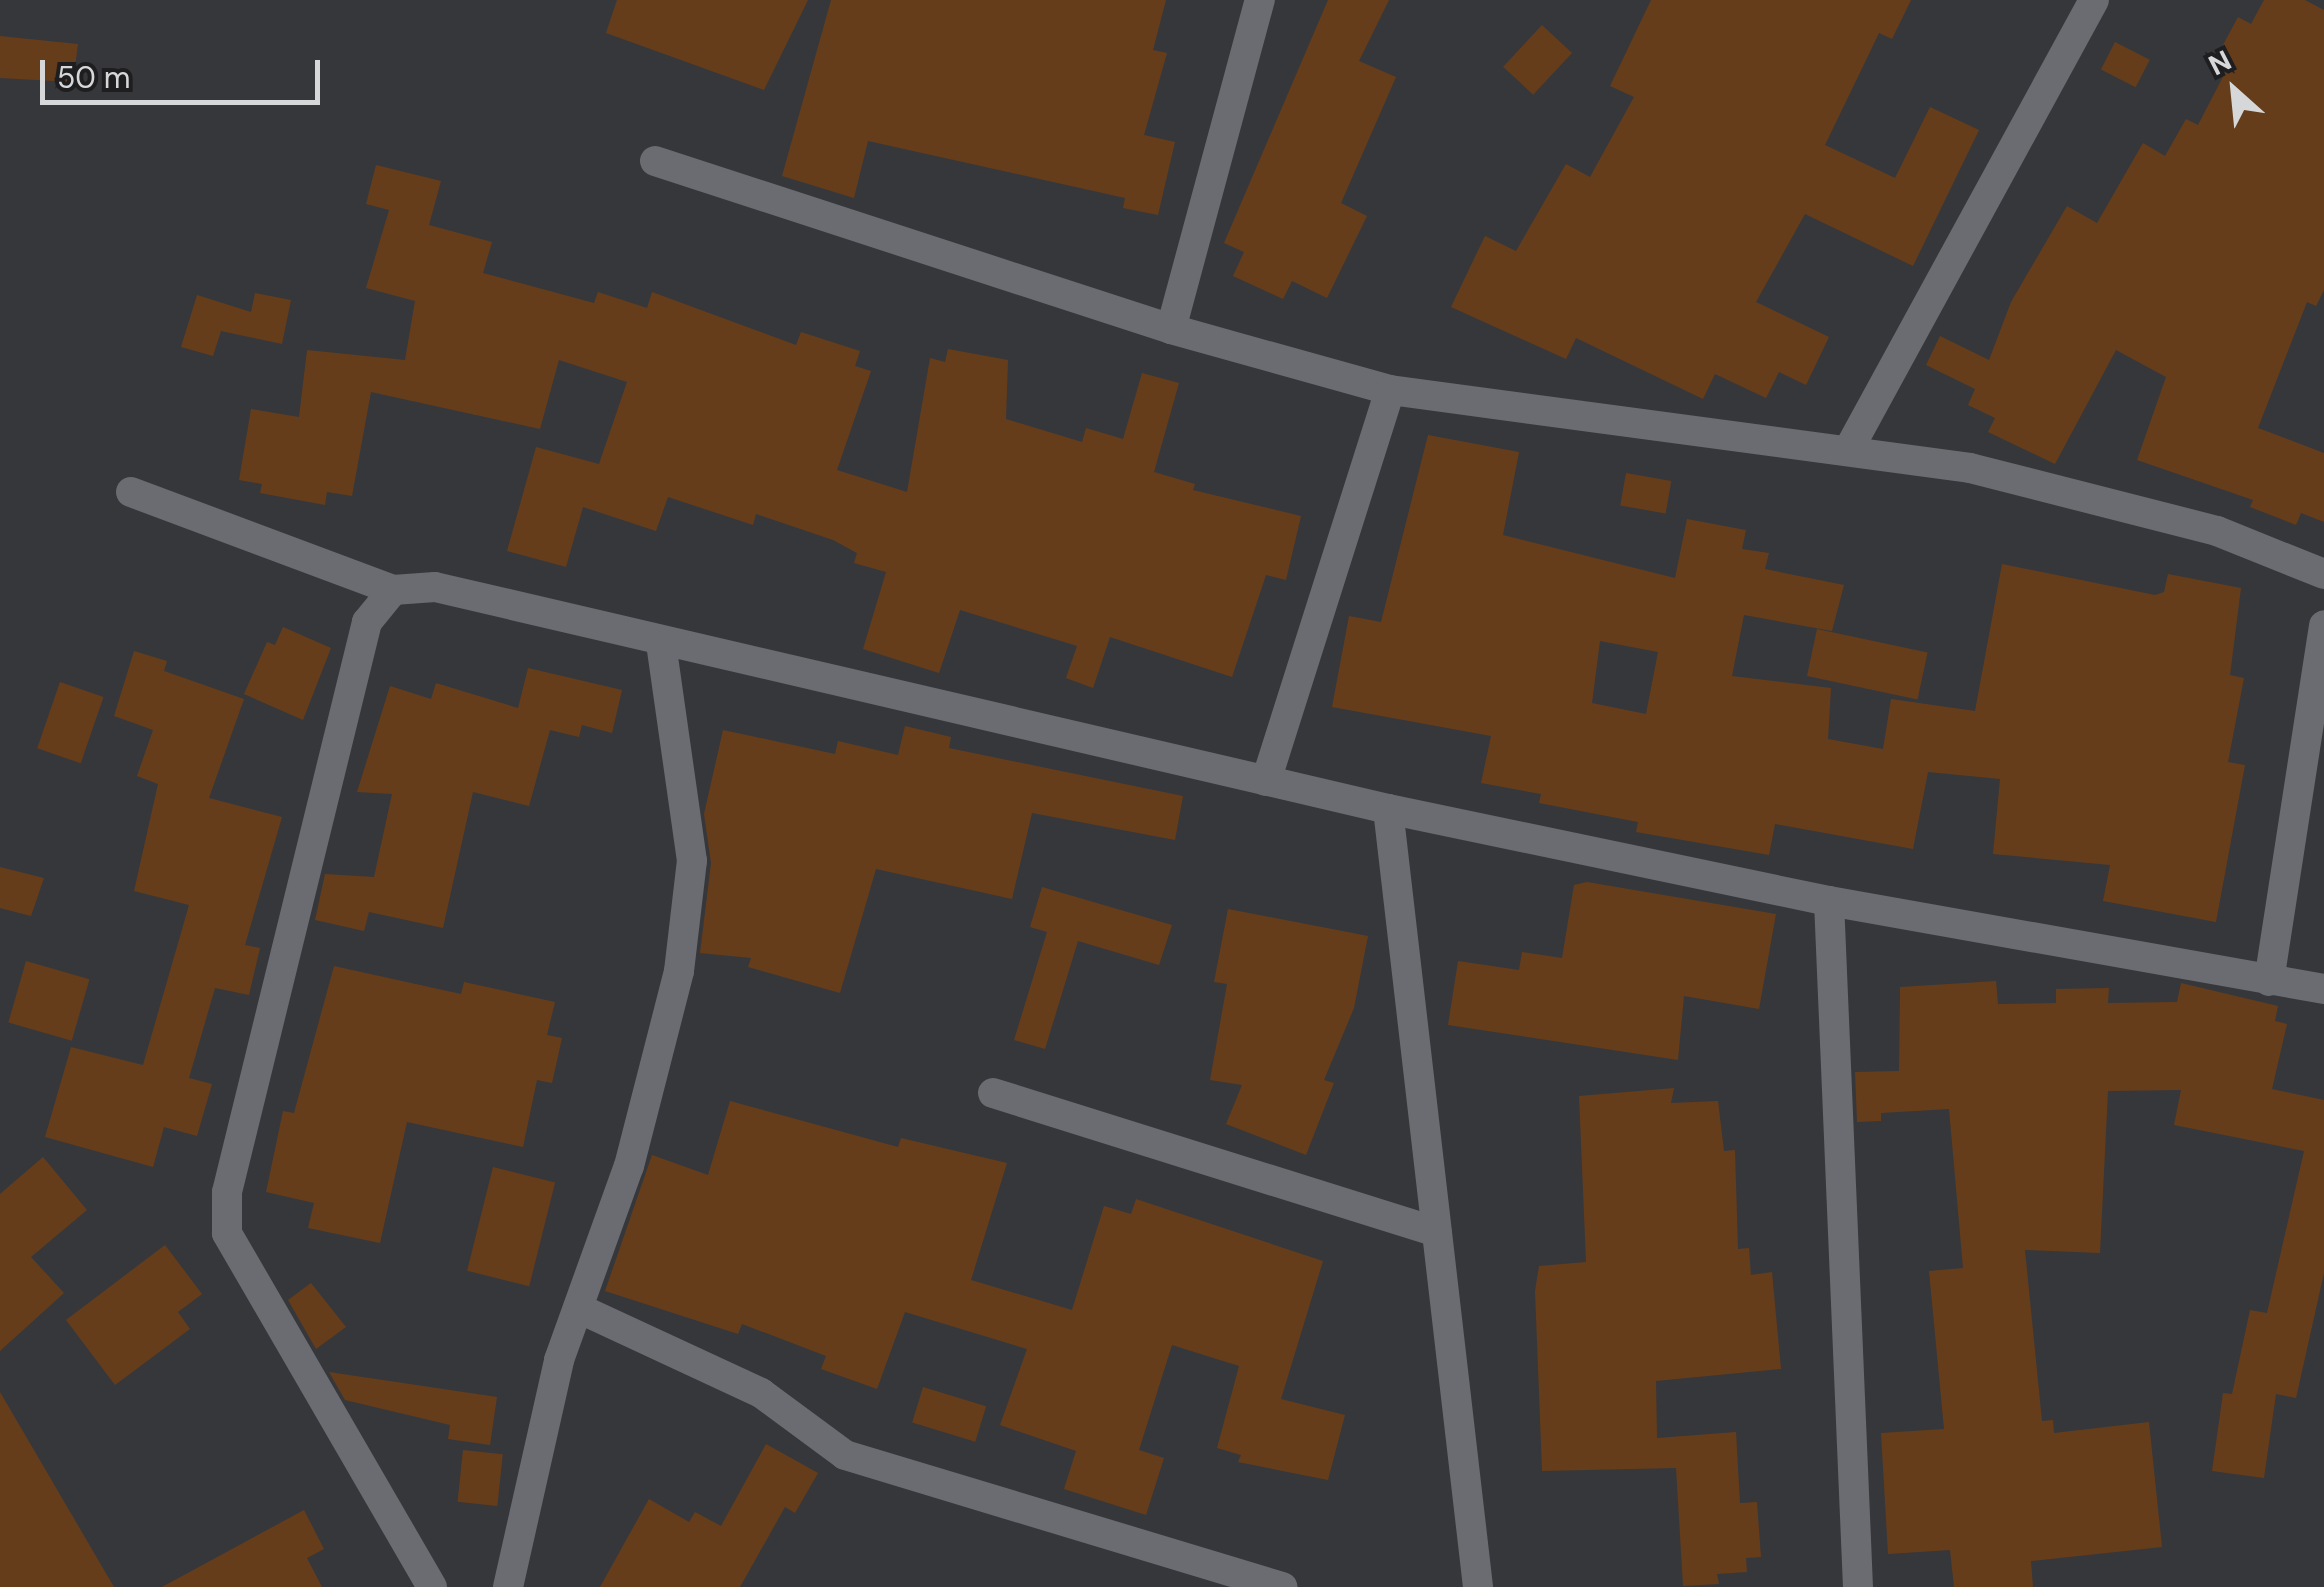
<!DOCTYPE html>
<html>
<head>
<meta charset="utf-8">
<style>
  body { margin:0 }
  #map { position:relative; width:2324px; height:1587px; overflow:hidden; background:#36373b; font-family:"DM Sans",sans-serif }
  div>[style] { position:absolute }
  .building>* { inset:0; background:#663d1b; transform-origin:0 0 }
  .minor>* { height:30px; margin:-15px; padding:0 15px; transform-origin:15px; border-radius:15px; background:#6b6c71 }
  span { translate:-50% -50%; white-space:nowrap; text-align:center; line-height:1.15; -webkit-text-stroke:8px #1e1e20; paint-order:stroke }
  .north { position:absolute; left:2184px; top:40px; width:100px; height:100px; -webkit-text-stroke:8px #1e1e20; paint-order:stroke; rotate:333deg; font-size:28px; font-weight:700; line-height:40px; text-align:center; color:#d6d7d9 }
  .north::after { content:''; display:block; margin:auto; width:35px; height:45px; background:#d6d7d9; clip-path:polygon(50% 0,100% 100%,50% 72%,0 100%) }
  .scale { position:absolute; left:40px; top:60px; width:280px; height:45px; box-sizing:border-box; border:5px solid #d6d7d9; border-top:0; padding-left:12px; font-size:30px; line-height:35px; white-space:nowrap; color:#d6d7d9; -webkit-text-stroke:8px #1e1e20; paint-order:stroke }
</style>
</head>
<body>
<div id="map">
  <div class="building">
    <div style="clip-path:polygon(617px 0,808px 0,764px 90px,606px 33px)"></div>
    <div style="clip-path:polygon(831px 0,1166px 0,1153px 50px,1167px 53px,1144px 135px,1175px 142px,1158px 215px,1123px 208px,1125px 198px,868px 141px,854px 198px,782px 176px)"></div>
    <div style="clip-path:polygon(1328px 0,1389px 0,1359px 61px,1396px 77px,1341px 203px,1367px 216px,1327px 298px,1292px 281px,1283px 299px,1233px 276px,1244px 252px,1224px 243px)"></div>
    <div style="clip-path:polygon(1651px 0,1911px 0,1892px 39px,1879px 33px,1825px 145px,1895px 178px,1930px 107px,1979px 130px,1913px 266px,1805px 214px,1756px 302px,1829px 337px,1806px 385px,1779px 372px,1766px 398px,1715px 374px,1703px 399px,1576px 338px,1566px 359px,1451px 307px,1485px 236px,1516px 251px,1566px 164px,1590px 177px,1634px 97px,1610px 86px)"></div>
    <div style="clip-path:polygon(2264px 0,2305px 0,2324px 10px,2324px 290px,2316px 306px,2307px 302px,2258px 428px,2324px 453px,2324px 522px,2301px 513px,2296px 525px,2250px 507px,2253px 500px,2137px 460px,2166px 377px,2116px 350px,2055px 464px,1988px 432px,1995px 418px,1968px 405px,1975px 389px,1926px 365px,1940px 336px,1989px 360px,2011px 302px,2067px 206px,2097px 223px,2143px 143px,2165px 156px,2186px 119px,2198px 125px,2229px 65px,2216px 58px,2238px 17px,2251px 24px)"></div>
    <div style="left:1542px;top:25px;width:41px;height:57px;rotate:43deg"></div>
    <div style="clip-path:polygon(0 36px,78px 44px,73px 82px,0 78px)"></div>
    <div style="left:2115px;top:42px;width:39px;height:31px;rotate:27deg"></div>
    <div style="clip-path:polygon(376px 165px,441px 181px,429px 225px,492px 242px,483px 273px,594px 303px,598px 292px,647px 308px,652px 292px,796px 345px,801px 332px,860px 351px,855px 366px,871px 371px,837px 470px,907px 492px,930px 358px,945px 362px,948px 349px,1008px 360px,1006px 419px,1082px 442px,1086px 428px,1123px 439px,1142px 373px,1179px 383px,1154px 472px,1195px 484px,1193px 490px,1301px 516px,1286px 580px,1266px 575px,1232px 677px,1110px 637px,1093px 688px,1066px 678px,1077px 646px,960px 610px,939px 673px,863px 649px,886px 572px,854px 563px,857px 553px,833px 540px,756px 514px,753px 525px,668px 497px,656px 531px,583px 507px,566px 567px,507px 551px,536px 447px,599px 464px,627px 382px,559px 360px,540px 429px,371px 392px,352px 496px,327px 492px,325px 505px,260px 493px,262px 484px,239px 480px,251px 409px,299px 417px,307px 350px,405px 360px,415px 301px,366px 288px,389px 210px,366px 204px)"></div>
    <div style="clip-path:polygon(255px 293px,291px 300px,282px 344px,221px 331px,213px 356px,181px 347px,197px 295px,251px 312px)"></div>
    <div style="clip-path:polygon(evenodd,1428px 435px,1519px 452px,1503px 535px,1675px 578px,1687px 519px,1746px 530px,1742px 549px,1769px 553px,1765px 569px,1844px 585px,1832px 631px,1744px 615px,1732px 676px,1831px 688px,1828px 739px,1883px 749px,1891px 699px,1975px 711px,2002px 564px,2155px 595px,2164px 592px,2168px 574px,2241px 588px,2230px 675px,2244px 678px,2228px 762px,2245px 765px,2216px 922px,2103px 901px,2110px 865px,1993px 854px,2000px 779px,1928px 772px,1913px 849px,1775px 824px,1769px 855px,1636px 832px,1638px 822px,1539px 803px,1541px 794px,1481px 783px,1491px 736px,1332px 707px,1349px 616px,1381px 622px,1428px 435px,1600px 641px,1658px 652px,1646px 714px,1592px 703px,1600px 641px)"></div>
    <div style="left:1626px;top:473px;width:46px;height:33px;rotate:10deg"></div>
    <div style="clip-path:polygon(283px 627px,331px 648px,303px 720px,244px 694px,267px 642px,275px 645px)"></div>
    <div style="left:1817px;top:629px;width:113px;height:48px;rotate:12deg"></div>
    <div style="clip-path:polygon(134px 651px,167px 661px,164px 671px,244px 699px,209px 798px,282px 817px,245px 945px,260px 948px,249px 995px,215px 988px,189px 1078px,212px 1084px,197px 1136px,164px 1127px,153px 1167px,45px 1137px,71px 1047px,143px 1065px,189px 905px,134px 891px,158px 784px,137px 776px,153px 730px,114px 716px)"></div>
    <div style="clip-path:polygon(528px 668px,622px 690px,612px 733px,582px 725px,579px 737px,550px 730px,529px 806px,473px 792px,443px 928px,369px 912px,364px 931px,315px 920px,325px 874px,374px 877px,392px 794px,357px 792px,390px 686px,431px 699px,436px 683px,518px 708px)"></div>
    <div style="left:60px;top:682px;width:46px;height:70px;rotate:19deg"></div>
    <div style="clip-path:polygon(905px 726px,951px 737px,949px 748px,1183px 796px,1175px 840px,1032px 813px,1012px 899px,876px 869px,840px 993px,748px 967px,751px 958px,700px 953px,711px 863px,704px 814px,723px 730px,835px 754px,838px 741px,898px 755px)"></div>
    <div style="clip-path:polygon(0 867px,44px 878px,31px 916px,0 908px)"></div>
    <div style="clip-path:polygon(1587px 882px,1776px 914px,1759px 1009px,1684px 996px,1678px 1060px,1448px 1025px,1458px 961px,1519px 970px,1522px 952px,1562px 958px,1574px 885px)"></div>
    <div style="clip-path:polygon(1042px 887px,1172px 925px,1159px 965px,1078px 941px,1045px 1049px,1014px 1040px,1047px 932px,1030px 927px)"></div>
    <div style="clip-path:polygon(1228px 909px,1368px 936px,1354px 1008px,1324px 1080px,1334px 1083px,1306px 1155px,1226px 1124px,1242px 1085px,1210px 1080px,1227px 984px,1214px 982px)"></div>
    <div style="left:26px;top:961px;width:66px;height:64px;rotate:16deg"></div>
    <div style="clip-path:polygon(334px 966px,461px 994px,464px 982px,555px 1002px,547px 1035px,562px 1038px,552px 1083px,537px 1080px,523px 1147px,407px 1122px,380px 1243px,308px 1228px,314px 1203px,266px 1192px,283px 1111px,294px 1113px)"></div>
    <div style="clip-path:polygon(1996px 981px,1998px 1004px,2056px 1003px,2056px 989px,2109px 988px,2108px 1003px,2177px 1002px,2181px 983px,2278px 1006px,2275px 1021px,2287px 1024px,2272px 1089px,2324px 1100px,2324px 1273px,2296px 1398px,2276px 1394px,2264px 1478px,2212px 1471px,2223px 1393px,2232px 1394px,2250px 1310px,2267px 1313px,2304px 1151px,2174px 1125px,2181px 1090px,2108px 1091px,2100px 1253px,2025px 1250px,2042px 1421px,2053px 1420px,2054px 1433px,2149px 1422px,2162px 1547px,2031px 1561px,2033px 1587px,1954px 1587px,1950px 1550px,1888px 1554px,1881px 1433px,1944px 1429px,1929px 1271px,1963px 1268px,1949px 1109px,1881px 1113px,1881px 1121px,1857px 1122px,1855px 1072px,1899px 1071px,1900px 987px)"></div>
    <div style="clip-path:polygon(1674px 1088px,1671px 1103px,1718px 1101px,1724px 1151px,1735px 1150px,1738px 1249px,1749px 1248px,1751px 1275px,1772px 1272px,1781px 1369px,1656px 1381px,1657px 1438px,1736px 1432px,1740px 1503px,1757px 1502px,1761px 1557px,1746px 1558px,1747px 1572px,1717px 1574px,1719px 1584px,1683px 1586px,1676px 1468px,1542px 1471px,1535px 1291px,1539px 1266px,1586px 1262px,1579px 1096px)"></div>
    <div style="clip-path:polygon(730px 1101px,898px 1147px,901px 1138px,1007px 1163px,971px 1280px,1072px 1310px,1104px 1206px,1131px 1214px,1136px 1199px,1323px 1261px,1281px 1399px,1345px 1415px,1328px 1480px,1238px 1462px,1241px 1455px,1217px 1448px,1239px 1366px,1172px 1345px,1139px 1450px,1164px 1458px,1146px 1515px,1064px 1489px,1076px 1451px,1000px 1425px,1027px 1349px,905px 1312px,877px 1389px,821px 1369px,826px 1356px,742px 1324px,738px 1334px,605px 1291px,652px 1155px,708px 1175px)"></div>
    <div style="clip-path:polygon(43px 1157px,87px 1210px,31px 1257px,64px 1293px,0 1351px,0 1194px)"></div>
    <div style="left:493px;top:1167px;width:64px;height:107px;rotate:14deg"></div>
    <div style="clip-path:polygon(165px 1245px,202px 1294px,178px 1312px,190px 1329px,115px 1385px,66px 1320px)"></div>
    <div style="clip-path:polygon(311px 1283px,346px 1327px,316px 1349px,288px 1300px)"></div>
    <div style="clip-path:polygon(329px 1372px,497px 1397px,490px 1445px,448px 1439px,450px 1425px,345px 1400px)"></div>
    <div style="left:923px;top:1387px;width:66px;height:37px;rotate:17deg"></div>
    <div style="clip-path:polygon(0 1392px,114px 1587px,0 1587px)"></div>
    <div style="clip-path:polygon(766px 1444px,818px 1473px,795px 1513px,785px 1507px,740px 1587px,600px 1587px,649px 1499px,689px 1522px,695px 1512px,721px 1526px)"></div>
    <div style="left:463px;top:1450px;width:40px;height:52px;rotate:6deg"></div>
    <div style="clip-path:polygon(304px 1510px,324px 1549px,307px 1558px,322px 1587px,162px 1587px)"></div>
  </div>
  <div class="minor">
    <div style="left:655px;top:161px;width:543px;rotate:18.03deg"></div>
    <div style="left:1171px;top:329px;width:227px;rotate:15.6deg"></div>
    <div style="left:1390px;top:390px;width:585px;rotate:7.66deg"></div>
    <div style="left:1970px;top:468px;width:255px;rotate:14.3deg"></div>
    <div style="left:2217px;top:531px;width:115px;rotate:21.9deg"></div>
    <div style="left:1171px;top:329px;width:341px;rotate:-74.9deg"></div>
    <div style="left:1850px;top:447px;width:509px;rotate:-61.37deg"></div>
    <div style="left:131px;top:492px;width:280px;rotate:20.5deg"></div>
    <div style="left:1266px;top:781px;width:410px;rotate:-72.4deg"></div>
    <div style="left:1388px;top:809px;width:783px;rotate:83.4deg"></div>
    <div style="left:1829px;top:901px;width:687px;rotate:87.58deg"></div>
    <div style="left:2269px;top:981px;width:360px;rotate:-81.2deg"></div>
    <div style="left:993px;top:1093px;width:465px;rotate:17.4deg"></div>
    <div style="left:578px;top:1308px;width:202px;rotate:24.9deg"></div>
    <div style="left:761px;top:1393px;width:104px;rotate:36.4deg"></div>
    <div style="left:845px;top:1455px;width:457px;rotate:16.8deg"></div>
    <div style="left:432px;top:1587px;width:409px;rotate:-120.1deg"></div>
    <div style="left:227px;top:1233px;width:41px;rotate:-90deg"></div>
    <div style="left:227px;top:1192px;width:587px;rotate:-76.2deg"></div>
    <div style="left:367px;top:622px;width:41px;rotate:-50.9deg"></div>
    <div style="left:393px;top:590px;width:42px;rotate:-4.1deg"></div>
    <div style="left:435px;top:587px;width:979px;rotate:13.11deg"></div>
    <div style="left:1388px;top:809px;width:450px;rotate:11.8deg"></div>
    <div style="left:1829px;top:901px;width:503px;rotate:10.08deg"></div>
    <div style="left:508px;top:1587px;width:233px;rotate:-77.3deg"></div>
    <div style="left:559px;top:1360px;width:206px;rotate:-70.2deg"></div>
    <div style="left:629px;top:1166px;width:201px;rotate:-75.6deg"></div>
    <div style="left:679px;top:971px;width:111px;rotate:-83.3deg"></div>
    <div style="left:692px;top:861px;width:219px;rotate:-98.1deg"></div>
  </div>
  <div class="north">N</div>
  <div class="scale">50 m</div>
</div>
</body>
</html>
